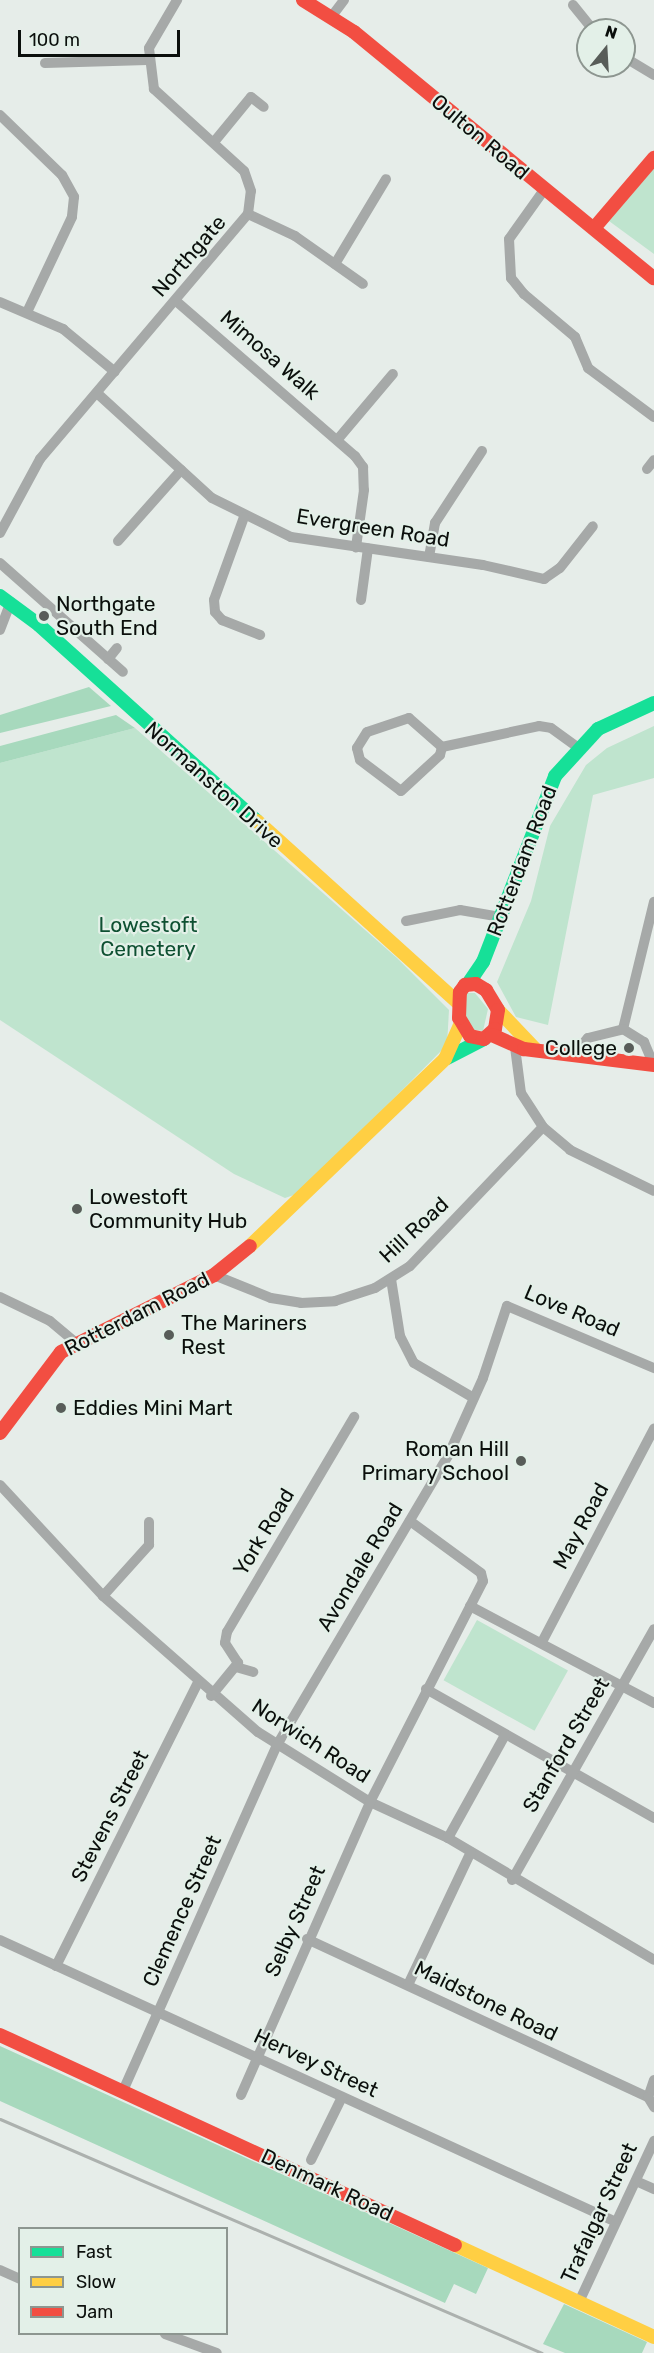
<!DOCTYPE html>
<html>
<head>
<meta charset="utf-8">
<style>
  body { margin:0 }
  #map { position:relative; width:654px; height:2353px; overflow:hidden; background:#e6ede9; font-family:Rubik,sans-serif }
  div>[style] { position:absolute }
  .green>* { inset:0; background:#bfe4ce; transform-origin:0 0 }
  .forest>* { inset:0; background:#a7d9bd }
  .street>* { height:10px; margin:-5px; padding:0 5px; transform-origin:5px; border-radius:5px; background:#a6a9a8 }
  .fast>* { height:14px; margin:-7px; padding:0 7px; transform-origin:7px; border-radius:7px; background:#16e098 }
  .slow>* { height:14px; margin:-7px; padding:0 7px; transform-origin:7px; border-radius:7px; background:#ffcf43 }
  .jam>* { height:14px; margin:-7px; padding:0 7px; transform-origin:7px; border-radius:7px; background:#f24e42 }
  .rail>* { height:3px; margin:-1.5px; padding:0 1.5px; transform-origin:1.5px; border-radius:1.5px; background:#acb1ae }
  .dots>* { width:16px; height:16px; translate:-50% -50%; box-sizing:border-box; border:3px solid #e3f0e8; border-radius:50% }
  span { translate:-50% -50%; white-space:nowrap; text-align:center; line-height:1.15; -webkit-text-stroke:4.5px #e3f0e8; paint-order:stroke }
  .street-label { font-size:21px; color:#0b0f0c }
  .poi-label { font-size:21px; color:#0b0f0c }
  .left { translate:0 -50%; text-align:left }
  .right { translate:-100% -50%; text-align:right }
  .park-label { font-size:21px; color:#0e5032 }
  .legend { position:absolute; left:18px; top:2227px; width:210px; height:108px; box-sizing:border-box; background:#e3f0e8; border:2px solid #8d9690; margin:0; padding:8px 10px; list-style:none; font-size:18px; color:#0b0f0c }
  .legend li { display:flex; align-items:center; gap:12px; height:30px }
  .legend b { width:30px; border:2px solid #8d9690 }
  .north { position:absolute; left:576px; top:18px; width:60px; height:60px; box-sizing:border-box; background:#e3f0e8; border:2px solid #8d9690; border-radius:50%; rotate:18deg; font-size:16px; font-weight:700; line-height:24px; text-align:center; color:#0b0f0c }
  .north::after { content:''; display:block; margin:auto; width:21px; height:27px; background:#585d59; clip-path:polygon(50% 0,100% 100%,50% 72%,0 100%) }
  .scale { position:absolute; left:18px; top:30px; width:162px; height:27px; box-sizing:border-box; border:3px solid #0b0f0c; border-top:0; padding-left:8px; font-size:18px; line-height:21px; white-space:nowrap; color:#0b0f0c; -webkit-text-stroke:4px #e3f0e8; paint-order:stroke }
</style>
</head>
<body>
<div id="map">
  <div class="green">
    <div style="clip-path:polygon(654px 168px,654px 254px,609px 221px)"></div>
    <div style="clip-path:polygon(654px 726px,654px 778px,593px 795px,548px 1025px,516px 1017px,497px 982px,531px 901px,550px 826px,586px 765px,607px 748px)"></div>
    <div style="clip-path:polygon(135px 728px,397px 958px,449px 1010px,447px 1045px,300px 1193px,285px 1198px,234px 1174px,0 1020px,0 763px)"></div>
    <div style="clip-path:polygon(465px 993px,475px 993px,488px 1009px,483px 1031px,466px 1029px)"></div>
    <div style="left:477px;top:1620px;width:104px;height:69px;rotate:29deg"></div>
  </div>
  <div class="forest">
    <div style="clip-path:polygon(89px 687px,111px 706px,0 733px,0 715px)"></div>
    <div style="clip-path:polygon(116px 715px,135px 728px,0 763px,0 746px)"></div>
    <div style="clip-path:polygon(0 2046px,488px 2268px,476px 2294px,454px 2284px,445px 2303px,0 2101px)"></div>
    <div style="clip-path:polygon(564px 2304px,647px 2342px,642px 2353px,565px 2353px,543px 2344px)"></div>
  </div>
  <div class="street">
    <div style="left:573px;top:5px;width:32px;rotate:51deg"></div>
    <div style="left:332px;top:16px;width:20px;rotate:-53deg"></div>
    <div style="left:624px;top:57px;width:35px;rotate:31deg"></div>
    <div style="left:45px;top:63px;width:102px;rotate:-1.7deg"></div>
    <div style="left:0;top:115px;width:86px;rotate:44.1deg"></div>
    <div style="left:62px;top:175px;width:25px;rotate:61deg"></div>
    <div style="left:74px;top:197px;width:20px;rotate:96deg"></div>
    <div style="left:72px;top:217px;width:103px;rotate:115.3deg"></div>
    <div style="left:214px;top:142px;width:58px;rotate:-50.6deg"></div>
    <div style="left:251px;top:97px;width:16px;rotate:38deg"></div>
    <div style="left:544px;top:190px;width:60px;rotate:125.5deg"></div>
    <div style="left:509px;top:239px;width:39px;rotate:87deg"></div>
    <div style="left:511px;top:278px;width:21px;rotate:51deg"></div>
    <div style="left:524px;top:294px;width:67px;rotate:40.1deg"></div>
    <div style="left:575px;top:337px;width:34px;rotate:67deg"></div>
    <div style="left:588px;top:368px;width:82px;rotate:36.6deg"></div>
    <div style="left:248px;top:214px;width:52px;rotate:25.1deg"></div>
    <div style="left:295px;top:236px;width:83px;rotate:35.2deg"></div>
    <div style="left:335px;top:264px;width:99px;rotate:-59deg"></div>
    <div style="left:176px;top:301px;width:237px;rotate:40.9deg"></div>
    <div style="left:355px;top:456px;width:14px;rotate:54deg"></div>
    <div style="left:363px;top:467px;width:23px;rotate:88deg"></div>
    <div style="left:364px;top:490px;width:58px;rotate:98deg"></div>
    <div style="left:0;top:302px;width:69px;rotate:23.2deg"></div>
    <div style="left:63px;top:329px;width:67px;rotate:39.6deg"></div>
    <div style="left:98px;top:394px;width:154px;rotate:42.4deg"></div>
    <div style="left:212px;top:498px;width:88px;rotate:26.3deg"></div>
    <div style="left:291px;top:537px;width:194px;rotate:8.3deg"></div>
    <div style="left:483px;top:565px;width:63px;rotate:12.9deg"></div>
    <div style="left:544px;top:579px;width:19px;rotate:-35deg"></div>
    <div style="left:560px;top:568px;width:53px;rotate:-51.8deg"></div>
    <div style="left:338px;top:439px;width:85px;rotate:-49.8deg"></div>
    <div style="left:647px;top:469px;width:11px;rotate:-52deg"></div>
    <div style="left:244px;top:517px;width:88px;rotate:109.9deg"></div>
    <div style="left:214px;top:600px;width:12px;rotate:85deg"></div>
    <div style="left:215px;top:612px;width:11px;rotate:49deg"></div>
    <div style="left:222px;top:620px;width:41px;rotate:21.5deg"></div>
    <div style="left:0;top:533px;width:84px;rotate:-61.6deg"></div>
    <div style="left:40px;top:459px;width:321px;rotate:-49.7deg"></div>
    <div style="left:248px;top:214px;width:23px;rotate:-83deg"></div>
    <div style="left:251px;top:191px;width:21px;rotate:-109deg"></div>
    <div style="left:244px;top:171px;width:122px;rotate:-137.7deg"></div>
    <div style="left:154px;top:89px;width:41px;rotate:-97deg"></div>
    <div style="left:149px;top:48px;width:56px;rotate:-59.7deg"></div>
    <div style="left:118px;top:541px;width:95px;rotate:-48.4deg"></div>
    <div style="left:429px;top:557px;width:35px;rotate:-80deg"></div>
    <div style="left:435px;top:523px;width:86px;rotate:-56.9deg"></div>
    <div style="left:0;top:563px;width:164px;rotate:41.5deg"></div>
    <div style="left:361px;top:600px;width:52px;rotate:-82.3deg"></div>
    <div style="left:0;top:630px;width:30px;rotate:-69deg"></div>
    <div style="left:108px;top:659px;width:14px;rotate:-51deg"></div>
    <div style="left:442px;top:747px;width:44px;rotate:-138.7deg"></div>
    <div style="left:409px;top:718px;width:44px;rotate:161.6deg"></div>
    <div style="left:367px;top:732px;width:19px;rotate:122deg"></div>
    <div style="left:357px;top:748px;width:12px;rotate:76deg"></div>
    <div style="left:360px;top:760px;width:51px;rotate:37.1deg"></div>
    <div style="left:401px;top:791px;width:53px;rotate:-42.7deg"></div>
    <div style="left:440px;top:755px;width:8px;rotate:-76deg"></div>
    <div style="left:442px;top:747px;width:99px;rotate:-12.2deg"></div>
    <div style="left:539px;top:726px;width:12px;rotate:9deg"></div>
    <div style="left:551px;top:728px;width:32px;rotate:36deg"></div>
    <div style="left:406px;top:921px;width:55px;rotate:-11.5deg"></div>
    <div style="left:460px;top:910px;width:42px;rotate:9.7deg"></div>
    <div style="left:623px;top:1029px;width:131px;rotate:-76.3deg"></div>
    <div style="left:515px;top:1047px;width:46px;rotate:82.6deg"></div>
    <div style="left:521px;top:1093px;width:40px;rotate:57.1deg"></div>
    <div style="left:543px;top:1127px;width:35px;rotate:40deg"></div>
    <div style="left:570px;top:1150px;width:93px;rotate:26deg"></div>
    <div style="left:574px;top:1055px;width:22px;rotate:-51deg"></div>
    <div style="left:588px;top:1038px;width:36px;rotate:-14deg"></div>
    <div style="left:623px;top:1029px;width:25px;rotate:32deg"></div>
    <div style="left:644px;top:1042px;width:25px;rotate:67deg"></div>
    <div style="left:214px;top:1275px;width:61px;rotate:22deg"></div>
    <div style="left:271px;top:1298px;width:30px;rotate:9deg"></div>
    <div style="left:301px;top:1303px;width:34px;rotate:-3deg"></div>
    <div style="left:335px;top:1301px;width:42px;rotate:-18deg"></div>
    <div style="left:375px;top:1288px;width:41px;rotate:-32.2deg"></div>
    <div style="left:410px;top:1266px;width:192px;rotate:-46.3deg"></div>
    <div style="left:391px;top:1279px;width:58px;rotate:81deg"></div>
    <div style="left:400px;top:1336px;width:30px;rotate:63deg"></div>
    <div style="left:414px;top:1363px;width:67px;rotate:30.4deg"></div>
    <div style="left:0;top:1297px;width:55px;rotate:25.6deg"></div>
    <div style="left:50px;top:1321px;width:33px;rotate:40deg"></div>
    <div style="left:0;top:1485px;width:151px;rotate:47.1deg"></div>
    <div style="left:103px;top:1596px;width:206px;rotate:41.3deg"></div>
    <div style="left:258px;top:1732px;width:132px;rotate:32deg"></div>
    <div style="left:370px;top:1802px;width:86px;rotate:24.8deg"></div>
    <div style="left:448px;top:1838px;width:239px;rotate:30.6deg"></div>
    <div style="left:103px;top:1596px;width:69px;rotate:-48deg"></div>
    <div style="left:149px;top:1545px;width:23px;rotate:-90deg"></div>
    <div style="left:470px;top:1606px;width:208px;rotate:27.8deg"></div>
    <div style="left:542px;top:1642px;width:241px;rotate:-62.3deg"></div>
    <div style="left:236px;top:1667px;width:18px;rotate:16deg"></div>
    <div style="left:426px;top:1689px;width:262px;rotate:29.5deg"></div>
    <div style="left:211px;top:1696px;width:43px;rotate:-50.7deg"></div>
    <div style="left:238px;top:1663px;width:24px;rotate:-123deg"></div>
    <div style="left:225px;top:1643px;width:11px;rotate:-80deg"></div>
    <div style="left:227px;top:1632px;width:250px;rotate:-59.4deg"></div>
    <div style="left:448px;top:1838px;width:118px;rotate:-61deg"></div>
    <div style="left:512px;top:1880px;width:288px;rotate:-60.5deg"></div>
    <div style="left:307px;top:1939px;width:376px;rotate:24.9deg"></div>
    <div style="left:0;top:1940px;width:677px;rotate:24.6deg"></div>
    <div style="left:56px;top:1966px;width:317px;rotate:-63.4deg"></div>
    <div style="left:408px;top:1985px;width:147px;rotate:-64.7deg"></div>
    <div style="left:654px;top:2080px;width:18px;rotate:109deg"></div>
    <div style="left:648px;top:2097px;width:12px;rotate:59deg"></div>
    <div style="left:122px;top:2093px;width:381px;rotate:-66deg"></div>
    <div style="left:277px;top:1745px;width:336px;rotate:-59.4deg"></div>
    <div style="left:448px;top:1456px;width:85px;rotate:-65.8deg"></div>
    <div style="left:483px;top:1378px;width:76px;rotate:-71.6deg"></div>
    <div style="left:507px;top:1306px;width:160px;rotate:22.9deg"></div>
    <div style="left:241px;top:2095px;width:320px;rotate:-66.2deg"></div>
    <div style="left:370px;top:1802px;width:248px;rotate:-62.9deg"></div>
    <div style="left:483px;top:1581px;width:8px;rotate:-104deg"></div>
    <div style="left:481px;top:1573px;width:88px;rotate:-143.8deg"></div>
    <div style="left:311px;top:2160px;width:70px;rotate:-63.8deg"></div>
    <div style="left:636px;top:2181px;width:20px;rotate:24deg"></div>
    <div style="left:0;top:2270px;width:22px;rotate:24deg"></div>
    <div style="left:579px;top:2302px;width:178px;rotate:-65deg"></div>
    <div style="left:165px;top:2334px;width:55px;rotate:20.1deg"></div>
  </div>
  <div class="fast">
    <div style="left:0;top:596px;width:49px;rotate:36.6deg"></div>
    <div style="left:39px;top:625px;width:293px;rotate:42deg"></div>
    <div style="left:468px;top:984px;width:27px;rotate:-56deg"></div>
    <div style="left:483px;top:962px;width:199px;rotate:-68.8deg"></div>
    <div style="left:555px;top:776px;width:64px;rotate:-47.5deg"></div>
    <div style="left:598px;top:729px;width:62px;rotate:-24.9deg"></div>
    <div style="left:447px;top:1058px;width:42px;rotate:-27.2deg"></div>
  </div>
  <div class="slow">
    <div style="left:257px;top:821px;width:270px;rotate:42.1deg"></div>
    <div style="left:498px;top:1010px;width:55px;rotate:46.5deg"></div>
    <div style="left:250px;top:1246px;width:270px;rotate:-43.8deg"></div>
    <div style="left:445px;top:1059px;width:37px;rotate:-66deg"></div>
    <div style="left:455px;top:2245px;width:219px;rotate:24.8deg"></div>
  </div>
  <div class="jam">
    <div style="left:303px;top:0;width:60px;rotate:32.1deg"></div>
    <div style="left:354px;top:32px;width:388px;rotate:39.4deg"></div>
    <div style="left:595px;top:227px;width:91px;rotate:-49.5deg"></div>
    <div style="left:476px;top:984px;width:12px;rotate:31deg"></div>
    <div style="left:486px;top:990px;width:23px;rotate:59deg"></div>
    <div style="left:498px;top:1010px;width:19px;rotate:99deg"></div>
    <div style="left:495px;top:1029px;width:15px;rotate:138deg"></div>
    <div style="left:484px;top:1039px;width:14px;rotate:-168deg"></div>
    <div style="left:470px;top:1036px;width:21px;rotate:-121deg"></div>
    <div style="left:459px;top:1018px;width:26px;rotate:-88deg"></div>
    <div style="left:460px;top:992px;width:9px;rotate:-54deg"></div>
    <div style="left:465px;top:985px;width:11px;rotate:-5deg"></div>
    <div style="left:492px;top:1035px;width:35px;rotate:24deg"></div>
    <div style="left:524px;top:1049px;width:131px;rotate:7deg"></div>
    <div style="left:0;top:1433px;width:101px;rotate:-53deg"></div>
    <div style="left:61px;top:1352px;width:171px;rotate:-26.7deg"></div>
    <div style="left:214px;top:1275px;width:46px;rotate:-38.9deg"></div>
    <div style="left:0;top:2035px;width:501px;rotate:24.78deg"></div>
  </div>
  <div class="rail">
    <div style="left:0;top:2119px;width:590px;rotate:23.35deg"></div>
  </div>
  <div class="dots">
    <div style="left:44px;top:616px;background:#585d59"></div>
    <div style="left:629px;top:1048px;background:#585d59"></div>
    <div style="left:77px;top:1209px;background:#585d59"></div>
    <div style="left:169px;top:1335px;background:#585d59"></div>
    <div style="left:61px;top:1408px;background:#585d59"></div>
    <div style="left:521px;top:1461px;background:#585d59"></div>
  </div>
  <div class="street-label">
    <span style="left:480px;top:137px;rotate:40deg">Oulton Road</span>
    <span style="left:189px;top:256px;rotate:-49deg">Northgate</span>
    <span style="left:270px;top:355px;rotate:41deg">Mimosa Walk</span>
    <span style="left:373px;top:528px;rotate:9deg">Evergreen Road</span>
    <span style="left:214px;top:785px;rotate:42deg">Normanston Drive</span>
    <span style="left:522px;top:861px;rotate:-69deg">Rotterdam Road</span>
    <span style="left:414px;top:1230px;rotate:-43deg">Hill Road</span>
    <span style="left:572px;top:1311px;rotate:23deg">Love Road</span>
    <span style="left:137px;top:1314px;rotate:-27deg">Rotterdam Road</span>
    <span style="left:581px;top:1526px;rotate:-62deg">May Road</span>
    <span style="left:264px;top:1532px;rotate:-59deg">York Road</span>
    <span style="left:360px;top:1567px;rotate:-59deg">Avondale Road</span>
    <span style="left:311px;top:1741px;rotate:33deg">Norwich Road</span>
    <span style="left:566px;top:1745px;rotate:-60deg">Stanford Street</span>
    <span style="left:110px;top:1816px;rotate:-63deg">Stevens Street</span>
    <span style="left:182px;top:1911px;rotate:-66deg">Clemence Street</span>
    <span style="left:295px;top:1921px;rotate:-66deg">Selby Street</span>
    <span style="left:486px;top:2001px;rotate:26deg">Maidstone Road</span>
    <span style="left:316px;top:2063px;rotate:25deg">Hervey Street</span>
    <span style="left:327px;top:2185px;rotate:25deg">Denmark Road</span>
    <span style="left:599px;top:2213px;rotate:-65deg">Trafalgar Street</span>
  </div>
  <div class="poi-label">
    <span class="left" style="left:56px;top:616px">Northgate<br>South End</span>
    <span class="right" style="left:617px;top:1048px">College</span>
    <span class="left" style="left:89px;top:1209px">Lowestoft<br>Community Hub</span>
    <span class="left" style="left:181px;top:1335px">The Mariners<br>Rest</span>
    <span class="left" style="left:73px;top:1408px">Eddies Mini Mart</span>
    <span class="right" style="left:509px;top:1461px">Roman Hill<br>Primary School</span>
  </div>
  <div class="park-label">
    <span style="left:148px;top:937px">Lowestoft<br>Cemetery</span>
  </div>
  <ul class="legend">
  <li><b style="height:8px;background:#16e098"></b>Fast</li>
  <li><b style="height:8px;background:#ffcf43"></b>Slow</li>
  <li><b style="height:8px;background:#f24e42"></b>Jam</li>
  </ul>
  <div class="north">N</div>
  <div class="scale">100 m</div>
</div>
</body>
</html>
